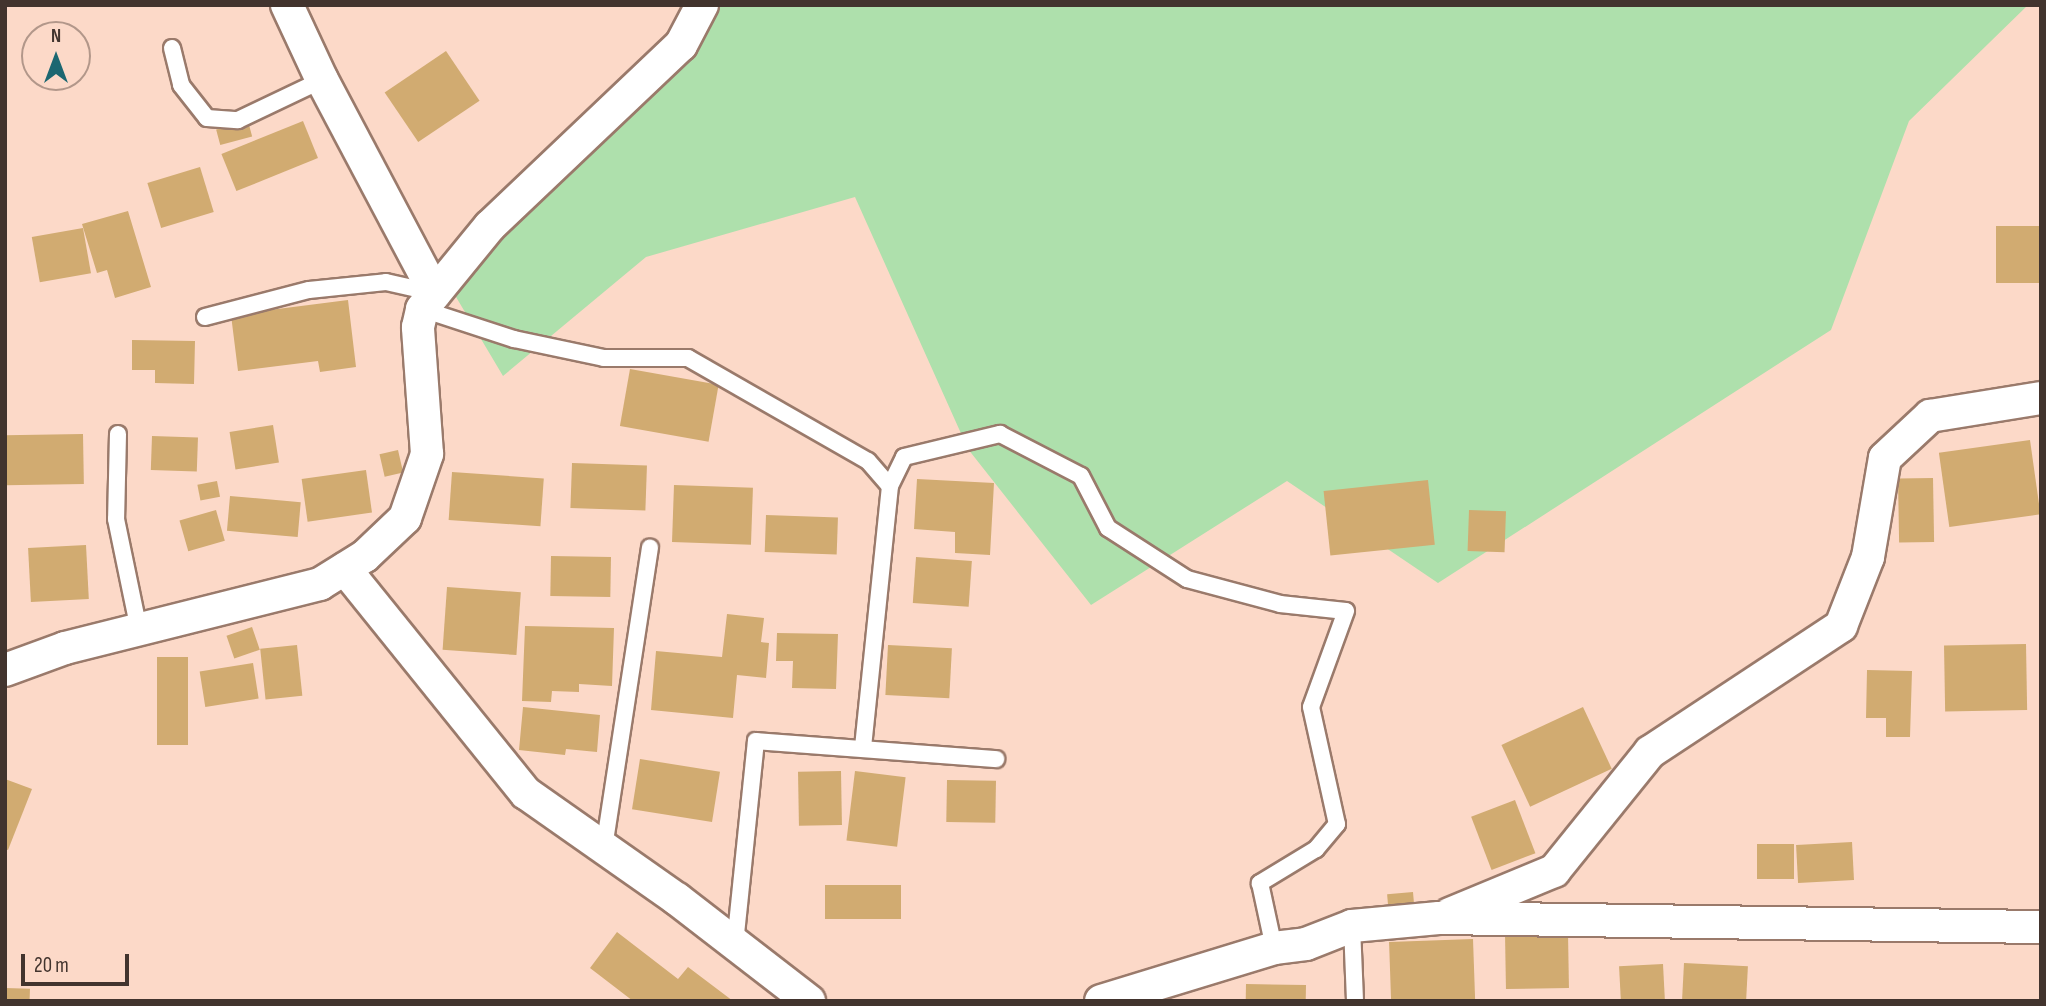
<!DOCTYPE html>
<html>
<head>
<meta charset="utf-8">
<style>
  body { margin:0 }
  #map { position:relative; width:2046px; height:1006px; overflow:hidden; background:#fcd9c8; font-family:"Sofia Sans Condensed",sans-serif }
  div>[style] { position:absolute }
  .green>* { inset:0; background:#aee0ac }
  .building>* { inset:0; background:#d1ab71; transform-origin:0 0 }
  .roads { filter:drop-shadow(2px 0 #9a7a6b) drop-shadow(-2px 0 #9a7a6b) drop-shadow(0 2px #9a7a6b) drop-shadow(0 -2px #9a7a6b) }
  .service>* { height:16px; margin:-8px; padding:0 8px; transform-origin:8px; border-radius:8px; background:#fff }
  .minor>* { height:32px; margin:-16px; padding:0 16px; transform-origin:16px; border-radius:16px; background:#fff }
  span { translate:-50% -50%; white-space:nowrap; text-align:center; line-height:1.15; -webkit-text-stroke:5px #fcd9c8; paint-order:stroke }
  .frame { position:absolute; inset:0; border:7px solid #42342e; pointer-events:none }
  .north { position:absolute; left:21px; top:21px; width:70px; height:70px; box-sizing:border-box; background:#fcd9c8; border:2px solid #b2978a; border-radius:50%; rotate:0deg; font-size:19px; font-weight:700; line-height:28px; text-align:center; color:#42342e }
  .north::after { content:''; display:block; margin:auto; width:24px; height:32px; background:#1c6771; clip-path:polygon(50% 0,100% 100%,50% 72%,0 100%) }
  .scale { position:absolute; left:21px; top:954px; width:108px; height:32px; box-sizing:border-box; border:4px solid #42342e; border-top:0; padding-left:9px; font-size:21px; line-height:24px; white-space:nowrap; color:#42342e; -webkit-text-stroke:5px #fcd9c8; paint-order:stroke }
</style>
</head>
<body>
<div id="map">
  <div class="green">
    <div style="clip-path:polygon(705px 5px,2028px 5px,1909px 121px,1831px 330px,1438px 583px,1287px 481px,1091px 605px,968px 449px,855px 197px,646px 257px,503px 376px,437px 265px,623px 80px)"></div>
  </div>
  <div class="building">
    <div style="left:446px;top:51px;width:60px;height:74px;rotate:56deg"></div>
    <div style="left:248px;top:121px;width:16px;height:33px;rotate:75deg"></div>
    <div style="left:303px;top:121px;width:40px;height:88px;rotate:68deg"></div>
    <div style="left:200px;top:167px;width:47px;height:55px;rotate:73deg"></div>
    <div style="clip-path:polygon(128px 211px,151px 287px,115px 298px,107px 270px,97px 273px,82px 224px)"></div>
    <div style="left:2041px;top:226px;width:57px;height:45px;rotate:90deg"></div>
    <div style="left:83px;top:228px;width:46px;height:52px;rotate:80deg"></div>
    <div style="clip-path:polygon(348px 300px,356px 367px,320px 372px,318px 361px,238px 371px,231px 315px)"></div>
    <div style="clip-path:polygon(132px 340px,195px 341px,194px 384px,155px 383px,155px 370px,132px 370px)"></div>
    <div style="left:630px;top:369px;width:90px;height:58px;rotate:10deg"></div>
    <div style="left:273px;top:425px;width:38px;height:44px;rotate:81deg"></div>
    <div style="left:83px;top:434px;width:50px;height:78px;rotate:89deg"></div>
    <div style="left:152px;top:436px;width:46px;height:34px;rotate:2deg"></div>
    <div style="left:2030px;top:440px;width:75px;height:92px;rotate:82deg"></div>
    <div style="left:398px;top:450px;width:23px;height:19px;rotate:77deg"></div>
    <div style="left:572px;top:463px;width:75px;height:45px;rotate:2deg"></div>
    <div style="left:366px;top:470px;width:43px;height:65px;rotate:82deg"></div>
    <div style="left:452px;top:472px;width:92px;height:48px;rotate:4deg"></div>
    <div style="left:1933px;top:478px;width:64px;height:35px;rotate:89deg"></div>
    <div style="clip-path:polygon(917px 479px,994px 483px,990px 555px,955px 553px,955px 532px,914px 529px)"></div>
    <div style="left:1428px;top:480px;width:65px;height:105px;rotate:84deg"></div>
    <div style="left:217px;top:481px;width:16px;height:20px;rotate:79deg"></div>
    <div style="left:674px;top:485px;width:79px;height:57px;rotate:2deg"></div>
    <div style="left:230px;top:496px;width:71px;height:35px;rotate:5deg"></div>
    <div style="left:216px;top:510px;width:32px;height:38px;rotate:74deg"></div>
    <div style="left:1469px;top:510px;width:37px;height:41px;rotate:2deg"></div>
    <div style="left:766px;top:515px;width:72px;height:37px;rotate:2deg"></div>
    <div style="left:86px;top:545px;width:54px;height:58px;rotate:87deg"></div>
    <div style="left:551px;top:556px;width:60px;height:40px;rotate:1deg"></div>
    <div style="left:916px;top:557px;width:56px;height:46px;rotate:4deg"></div>
    <div style="left:447px;top:587px;width:74px;height:63px;rotate:4deg"></div>
    <div style="clip-path:polygon(727px 614px,764px 618px,761px 642px,769px 643px,766px 678px,737px 675px,733px 718px,651px 710px,656px 651px,722px 657px)"></div>
    <div style="clip-path:polygon(525px 626px,614px 628px,612px 686px,579px 684px,579px 692px,552px 691px,551px 702px,522px 701px)"></div>
    <div style="left:252px;top:627px;width:24px;height:27px;rotate:71deg"></div>
    <div style="clip-path:polygon(777px 633px,838px 634px,836px 689px,792px 688px,793px 661px,776px 661px)"></div>
    <div style="left:2026px;top:644px;width:66px;height:82px;rotate:89deg"></div>
    <div style="left:297px;top:645px;width:51px;height:37px;rotate:84deg"></div>
    <div style="left:888px;top:645px;width:64px;height:50px;rotate:3deg"></div>
    <div style="left:157px;top:657px;width:31px;height:88px"></div>
    <div style="left:253px;top:663px;width:36px;height:54px;rotate:81deg"></div>
    <div style="clip-path:polygon(1867px 670px,1912px 671px,1910px 737px,1886px 737px,1886px 718px,1866px 718px)"></div>
    <div style="clip-path:polygon(523px 707px,600px 715px,597px 752px,566px 749px,565px 755px,519px 750px)"></div>
    <div style="left:1583px;top:707px;width:68px;height:90px;rotate:65deg"></div>
    <div style="left:640px;top:759px;width:81px;height:51px;rotate:9deg"></div>
    <div style="left:841px;top:771px;width:54px;height:43px;rotate:89deg"></div>
    <div style="left:855px;top:771px;width:51px;height:70px;rotate:7deg"></div>
    <div style="clip-path:polygon(5px 779px,32px 789px,8px 850px,5px 849px)"></div>
    <div style="left:947px;top:780px;width:49px;height:42px;rotate:1deg"></div>
    <div style="left:1515px;top:800px;width:57px;height:47px;rotate:69deg"></div>
    <div style="left:1852px;top:842px;width:38px;height:56px;rotate:87deg"></div>
    <div style="left:1757px;top:844px;width:37px;height:35px"></div>
    <div style="left:825px;top:885px;width:76px;height:34px"></div>
    <div style="left:1413px;top:892px;width:12px;height:26px;rotate:85deg"></div>
    <div style="clip-path:polygon(617px 932px,678px 979px,688px 967px,733px 1001px,633px 1001px,590px 968px)"></div>
    <div style="left:1568px;top:933px;width:55px;height:63px;rotate:89deg"></div>
    <div style="left:1473px;top:939px;width:60px;height:84px;rotate:88deg"></div>
    <div style="left:1684px;top:963px;width:64px;height:38px;rotate:3deg"></div>
    <div style="left:1663px;top:964px;width:37px;height:44px;rotate:87deg"></div>
    <div style="left:1246px;top:984px;width:60px;height:17px;rotate:1deg"></div>
    <div style="left:5px;top:988px;width:25px;height:13px;rotate:2deg"></div>
  </div>
  <div class="roads">
    <div class="service">
      <div style="left:172px;top:48px;width:38px;rotate:76deg"></div>
      <div style="left:181px;top:85px;width:42px;rotate:51.8deg"></div>
      <div style="left:207px;top:118px;width:31px;rotate:4deg"></div>
      <div style="left:238px;top:120px;width:93px;rotate:-25.5deg"></div>
      <div style="left:422px;top:309px;width:97px;rotate:18.1deg"></div>
      <div style="left:514px;top:339px;width:92px;rotate:11.9deg"></div>
      <div style="left:604px;top:358px;width:84px"></div>
      <div style="left:688px;top:358px;width:207px;rotate:29.8deg"></div>
      <div style="left:868px;top:461px;width:33px;rotate:49deg"></div>
      <div style="left:890px;top:486px;width:264px;rotate:95.9deg"></div>
      <div style="left:205px;top:317px;width:107px;rotate:-14.6deg"></div>
      <div style="left:309px;top:290px;width:77px;rotate:-5.9deg"></div>
      <div style="left:386px;top:282px;width:50px;rotate:12.7deg"></div>
      <div style="left:118px;top:434px;width:85px;rotate:91.3deg"></div>
      <div style="left:116px;top:519px;width:113px;rotate:78.3deg"></div>
      <div style="left:890px;top:486px;width:32px;rotate:-64deg"></div>
      <div style="left:904px;top:457px;width:99px;rotate:-13.5deg"></div>
      <div style="left:1000px;top:434px;width:91px;rotate:27.4deg"></div>
      <div style="left:1081px;top:476px;width:59px;rotate:62.6deg"></div>
      <div style="left:1108px;top:528px;width:94px;rotate:32.8deg"></div>
      <div style="left:1187px;top:579px;width:96px;rotate:15deg"></div>
      <div style="left:1280px;top:604px;width:66px;rotate:6.1deg"></div>
      <div style="left:1346px;top:611px;width:102px;rotate:110deg"></div>
      <div style="left:1311px;top:707px;width:120px;rotate:77.5deg"></div>
      <div style="left:1337px;top:824px;width:33px;rotate:130deg"></div>
      <div style="left:1316px;top:849px;width:66px;rotate:148.7deg"></div>
      <div style="left:1260px;top:883px;width:66px;rotate:77.8deg"></div>
      <div style="left:604px;top:848px;width:304px;rotate:-81.3deg"></div>
      <div style="left:1352px;top:926px;width:75px;rotate:87.7deg"></div>
      <div style="left:735px;top:944px;width:204px;rotate:-84.1deg"></div>
      <div style="left:756px;top:741px;width:241px;rotate:4.3deg"></div>
    </div>
    <div class="minor">
      <div style="left:287px;top:5px;width:83px;rotate:65deg"></div>
      <div style="left:322px;top:80px;width:241px;rotate:62.1deg"></div>
      <div style="left:345px;top:569px;width:288px;rotate:51.1deg"></div>
      <div style="left:526px;top:793px;width:184px;rotate:35.1deg"></div>
      <div style="left:677px;top:899px;width:167px;rotate:37.7deg"></div>
      <div style="left:5px;top:670px;width:64px;rotate:-20.1deg"></div>
      <div style="left:65px;top:648px;width:263px;rotate:-14.1deg"></div>
      <div style="left:320px;top:584px;width:53px;rotate:-31.9deg"></div>
      <div style="left:365px;top:556px;width:55px;rotate:-43.5deg"></div>
      <div style="left:405px;top:518px;width:68px;rotate:-71deg"></div>
      <div style="left:427px;top:454px;width:127px;rotate:-94.1deg"></div>
      <div style="left:418px;top:327px;width:18px;rotate:-77deg"></div>
      <div style="left:422px;top:309px;width:107px;rotate:-50.7deg"></div>
      <div style="left:490px;top:226px;width:263px;rotate:-43.5deg"></div>
      <div style="left:681px;top:45px;width:45px;rotate:-62.3deg"></div>
      <div style="left:1450px;top:914px;width:113px;rotate:-22.5deg"></div>
      <div style="left:1554px;top:871px;width:153px;rotate:-51.1deg"></div>
      <div style="left:1650px;top:752px;width:229px;rotate:-33.4deg"></div>
      <div style="left:1841px;top:626px;width:74px;rotate:-68.6deg"></div>
      <div style="left:1868px;top:557px;width:100px;rotate:-80.3deg"></div>
      <div style="left:1885px;top:458px;width:62px;rotate:-43deg"></div>
      <div style="left:1930px;top:416px;width:112px;rotate:-9.2deg"></div>
      <div style="left:1101px;top:1001px;width:181px;rotate:-17deg"></div>
      <div style="left:1274px;top:948px;width:32px;rotate:-7deg"></div>
      <div style="left:1306px;top:944px;width:49px;rotate:-21.4deg"></div>
      <div style="left:1352px;top:926px;width:87px;rotate:-5.3deg"></div>
      <div style="left:1439px;top:918px;width:602px;rotate:0.86deg"></div>
    </div>
  </div>
  <div class="frame"></div>
  <div class="north">N</div>
  <div class="scale">20 m</div>
</div>
</body>
</html>
